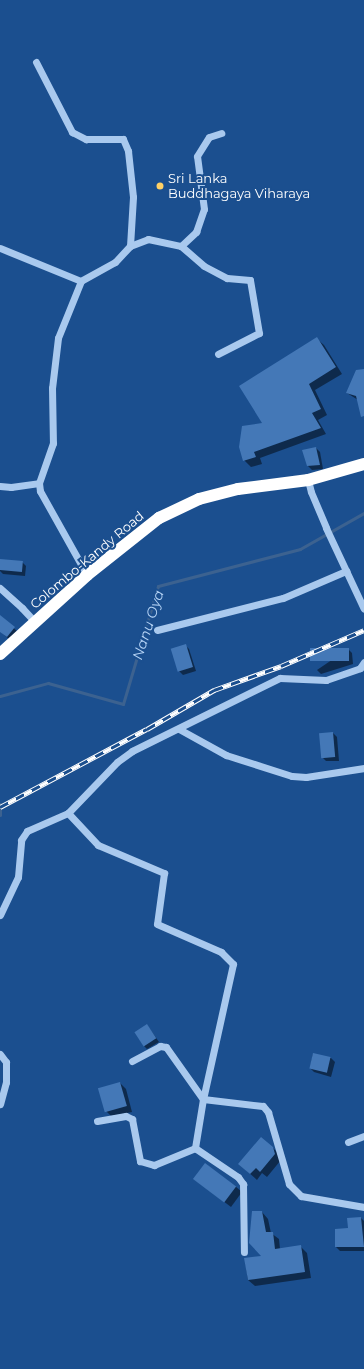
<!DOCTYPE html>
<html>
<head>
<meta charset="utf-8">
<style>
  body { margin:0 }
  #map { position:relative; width:364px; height:1369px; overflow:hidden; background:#1b4f8f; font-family:Montserrat,sans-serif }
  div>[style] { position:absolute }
  .shadow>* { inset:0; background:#0007 }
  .stream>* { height:3px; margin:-1.5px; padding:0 1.5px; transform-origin:1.5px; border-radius:1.5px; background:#3c6290 }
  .building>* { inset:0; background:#4478b7; transform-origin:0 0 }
  .minor>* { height:7px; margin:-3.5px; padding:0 3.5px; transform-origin:3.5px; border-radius:3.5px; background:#a9c9ee }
  .highway>* { height:12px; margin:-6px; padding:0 6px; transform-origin:6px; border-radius:6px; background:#fff }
  .rail>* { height:4.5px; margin-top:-2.25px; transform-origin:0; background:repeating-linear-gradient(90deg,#1b4f8f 0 9px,#fff 0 18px); box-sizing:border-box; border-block:1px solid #fff }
  .dots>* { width:11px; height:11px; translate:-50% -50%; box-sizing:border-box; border:2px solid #1b4f8f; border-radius:50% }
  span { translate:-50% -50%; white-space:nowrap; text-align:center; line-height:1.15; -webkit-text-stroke:4px #1b4f8f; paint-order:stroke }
  .poi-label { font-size:13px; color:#fff }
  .left { translate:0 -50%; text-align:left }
  .street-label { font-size:13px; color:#fff }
  .water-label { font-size:14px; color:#b5d3f5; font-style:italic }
</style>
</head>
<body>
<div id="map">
  <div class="shadow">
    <div style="clip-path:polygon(317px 339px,324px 345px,342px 374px,315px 390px,327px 415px,318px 420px,326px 434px,260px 458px,262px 464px,251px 467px,244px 460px,264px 424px)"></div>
    <div style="clip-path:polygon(364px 370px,364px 409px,358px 400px,347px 393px)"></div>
    <div style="clip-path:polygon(316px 448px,320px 452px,323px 469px,312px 470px,307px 465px)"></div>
    <div style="clip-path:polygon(0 560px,22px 562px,26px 566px,25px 576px,3px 574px,0 571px)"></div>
    <div style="clip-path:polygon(1px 617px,18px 632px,11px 641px,0 631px)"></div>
    <div style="clip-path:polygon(185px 645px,189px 649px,196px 671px,183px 675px,179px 671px)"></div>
    <div style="clip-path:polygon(348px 649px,352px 653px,353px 664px,321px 674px,317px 670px)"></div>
    <div style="clip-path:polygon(333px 733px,337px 737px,339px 761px,326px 761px,322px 757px)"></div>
    <div style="clip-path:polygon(147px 1025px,159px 1042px,147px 1049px,143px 1045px)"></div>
    <div style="clip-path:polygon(313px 1054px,331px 1058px,335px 1062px,331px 1077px,314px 1072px,310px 1068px)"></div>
    <div style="clip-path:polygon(120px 1083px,126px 1089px,132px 1112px,111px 1116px,105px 1110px)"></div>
    <div style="clip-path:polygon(272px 1147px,279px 1154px,281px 1160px,267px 1177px,262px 1173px,257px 1180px,239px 1164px)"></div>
    <div style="clip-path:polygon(194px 1179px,235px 1186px,242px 1192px,231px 1207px)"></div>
    <div style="clip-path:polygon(262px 1212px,268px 1219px,271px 1233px,279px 1239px,280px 1249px,300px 1246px,307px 1253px,311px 1278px,255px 1286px,248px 1280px,245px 1259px,263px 1257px)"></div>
    <div style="clip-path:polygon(361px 1218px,364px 1221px,364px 1251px,340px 1251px,336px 1247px,349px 1229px)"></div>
  </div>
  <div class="stream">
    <div style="left:0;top:696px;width:50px;rotate:-15.2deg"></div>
    <div style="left:48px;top:683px;width:78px;rotate:15.6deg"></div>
    <div style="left:123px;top:704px;width:123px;rotate:-73.5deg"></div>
    <div style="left:158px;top:586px;width:147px;rotate:-14.6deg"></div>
    <div style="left:300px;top:549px;width:73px;rotate:-29.4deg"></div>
    <div style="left:0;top:804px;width:11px;rotate:90deg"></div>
  </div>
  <div class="building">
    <div style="clip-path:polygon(317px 337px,336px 367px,309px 384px,321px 409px,312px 413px,321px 428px,254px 452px,256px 457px,243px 461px,239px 447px,242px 426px,262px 423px,239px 386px)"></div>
    <div style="clip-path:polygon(364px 369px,364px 416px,361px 417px,356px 396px,346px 393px,356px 370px)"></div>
    <div style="clip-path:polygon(316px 447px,320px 465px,307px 466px,302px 450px)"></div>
    <div style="left:0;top:559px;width:23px;height:11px;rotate:5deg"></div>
    <div style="clip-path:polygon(0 615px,15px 627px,7px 637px,0 632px)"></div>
    <div style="left:186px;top:644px;width:24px;height:16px;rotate:73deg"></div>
    <div style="left:349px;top:648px;width:13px;height:39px;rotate:90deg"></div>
    <div style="left:333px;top:732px;width:25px;height:14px;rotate:85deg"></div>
    <div style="left:147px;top:1024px;width:17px;height:15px;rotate:57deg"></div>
    <div style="left:313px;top:1053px;width:18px;height:16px;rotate:13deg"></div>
    <div style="left:120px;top:1082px;width:25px;height:23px;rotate:74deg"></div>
    <div style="clip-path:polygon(261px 1137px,273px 1147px,275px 1154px,260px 1172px,256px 1168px,250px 1174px,238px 1164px)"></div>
    <div style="left:205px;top:1163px;width:39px;height:20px;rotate:37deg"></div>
    <div style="clip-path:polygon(252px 1211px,262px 1211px,266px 1232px,273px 1232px,275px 1249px,301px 1245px,305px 1272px,248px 1280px,244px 1258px,261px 1256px,249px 1243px)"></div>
    <div style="clip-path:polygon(361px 1217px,364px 1247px,335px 1247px,335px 1229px,348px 1228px,347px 1218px)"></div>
  </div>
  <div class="minor">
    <div style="left:36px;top:62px;width:79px;rotate:62.8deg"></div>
    <div style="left:72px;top:132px;width:16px;rotate:27deg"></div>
    <div style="left:86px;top:139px;width:37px"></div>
    <div style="left:123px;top:139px;width:13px;rotate:67deg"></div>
    <div style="left:128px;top:151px;width:46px;rotate:83.8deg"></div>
    <div style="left:133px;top:197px;width:49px;rotate:93.5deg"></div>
    <div style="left:130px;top:246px;width:22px;rotate:133deg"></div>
    <div style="left:115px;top:262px;width:39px;rotate:151deg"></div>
    <div style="left:81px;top:281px;width:61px;rotate:112deg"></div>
    <div style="left:58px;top:338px;width:50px;rotate:96.8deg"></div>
    <div style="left:52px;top:388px;width:55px;rotate:89deg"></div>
    <div style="left:53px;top:443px;width:42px;rotate:109.3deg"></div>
    <div style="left:39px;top:483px;width:8px;rotate:83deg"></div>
    <div style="left:40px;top:491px;width:96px;rotate:60.8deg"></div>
    <div style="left:130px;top:246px;width:19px;rotate:-21deg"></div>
    <div style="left:148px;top:239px;width:34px;rotate:12deg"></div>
    <div style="left:181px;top:246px;width:30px;rotate:41deg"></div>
    <div style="left:204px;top:266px;width:26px;rotate:28deg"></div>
    <div style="left:227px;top:278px;width:23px;rotate:5deg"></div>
    <div style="left:250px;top:280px;width:54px;rotate:80.4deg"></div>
    <div style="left:259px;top:333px;width:46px;rotate:152.9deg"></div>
    <div style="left:181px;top:246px;width:21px;rotate:-43deg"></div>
    <div style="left:196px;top:232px;width:24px;rotate:-71deg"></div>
    <div style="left:204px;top:209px;width:53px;rotate:-97.5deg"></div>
    <div style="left:197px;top:156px;width:22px;rotate:-58deg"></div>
    <div style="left:209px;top:137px;width:13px;rotate:-18deg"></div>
    <div style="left:0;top:248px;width:87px;rotate:22.2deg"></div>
    <div style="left:308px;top:480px;width:12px;rotate:76deg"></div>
    <div style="left:311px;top:492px;width:39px;rotate:67deg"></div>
    <div style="left:326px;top:528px;width:89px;rotate:64.9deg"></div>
    <div style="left:0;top:486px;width:11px;rotate:5deg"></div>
    <div style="left:11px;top:487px;width:28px;rotate:-8deg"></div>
    <div style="left:0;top:588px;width:30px;rotate:42deg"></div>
    <div style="left:22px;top:608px;width:19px;rotate:47deg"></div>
    <div style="left:157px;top:630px;width:130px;rotate:-14.3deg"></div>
    <div style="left:283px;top:598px;width:69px;rotate:-23.2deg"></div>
    <div style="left:179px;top:729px;width:54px;rotate:29deg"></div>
    <div style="left:226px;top:755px;width:69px;rotate:17.7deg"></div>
    <div style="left:292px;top:776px;width:14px;rotate:4deg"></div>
    <div style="left:306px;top:777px;width:59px;rotate:-8.8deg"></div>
    <div style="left:68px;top:813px;width:44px;rotate:46.8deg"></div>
    <div style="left:98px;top:845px;width:72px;rotate:23deg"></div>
    <div style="left:164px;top:873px;width:51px;rotate:97.8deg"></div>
    <div style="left:157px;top:924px;width:70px;rotate:23.6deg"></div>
    <div style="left:221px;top:952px;width:17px;rotate:45deg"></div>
    <div style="left:233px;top:964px;width:138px;rotate:102.5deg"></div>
    <div style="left:203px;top:1099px;width:50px;rotate:99.3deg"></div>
    <div style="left:195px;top:1148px;width:52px;rotate:34deg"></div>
    <div style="left:238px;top:1177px;width:9px;rotate:54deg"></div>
    <div style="left:243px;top:1184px;width:68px;rotate:89.2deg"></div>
    <div style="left:0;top:915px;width:42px;rotate:-64.7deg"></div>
    <div style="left:18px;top:877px;width:37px;rotate:-85deg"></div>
    <div style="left:21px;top:840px;width:11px;rotate:-56deg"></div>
    <div style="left:27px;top:831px;width:45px;rotate:-23.7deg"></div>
    <div style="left:68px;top:813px;width:71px;rotate:-46.1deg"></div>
    <div style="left:117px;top:762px;width:19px;rotate:-36deg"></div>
    <div style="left:132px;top:751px;width:165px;rotate:-26.3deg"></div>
    <div style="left:280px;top:678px;width:46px;rotate:2.5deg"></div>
    <div style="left:326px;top:680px;width:36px;rotate:-19deg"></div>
    <div style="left:360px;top:668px;width:7px;rotate:-56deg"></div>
    <div style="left:0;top:1054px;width:10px;rotate:53deg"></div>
    <div style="left:6px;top:1062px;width:20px;rotate:90deg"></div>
    <div style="left:6px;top:1082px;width:23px;rotate:105deg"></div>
    <div style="left:132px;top:1061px;width:32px;rotate:-28deg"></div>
    <div style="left:160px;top:1046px;width:6px;rotate:9deg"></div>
    <div style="left:166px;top:1047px;width:64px;rotate:54.6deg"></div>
    <div style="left:203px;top:1099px;width:60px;rotate:6.7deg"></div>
    <div style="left:263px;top:1106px;width:8px;rotate:50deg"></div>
    <div style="left:268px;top:1112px;width:75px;rotate:73.7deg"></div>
    <div style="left:289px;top:1184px;width:17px;rotate:45deg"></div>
    <div style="left:301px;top:1196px;width:64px;rotate:9.9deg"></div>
    <div style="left:97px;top:1121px;width:29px;rotate:-10deg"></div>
    <div style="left:126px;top:1116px;width:7px;rotate:27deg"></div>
    <div style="left:132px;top:1119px;width:43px;rotate:79.2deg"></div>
    <div style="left:140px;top:1161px;width:15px;rotate:16deg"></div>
    <div style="left:154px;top:1165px;width:44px;rotate:-22.5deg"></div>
    <div style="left:348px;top:1142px;width:17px;rotate:-21deg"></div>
  </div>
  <div class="highway">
    <div style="left:0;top:654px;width:118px;rotate:-42.2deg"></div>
    <div style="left:87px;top:575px;width:92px;rotate:-38.4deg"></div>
    <div style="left:159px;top:518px;width:44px;rotate:-25.4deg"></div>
    <div style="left:199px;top:499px;width:40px;rotate:-14.4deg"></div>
    <div style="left:238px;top:489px;width:71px;rotate:-7.3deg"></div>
    <div style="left:308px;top:480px;width:58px;rotate:-15.9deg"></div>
  </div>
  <div class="rail">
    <div style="left:0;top:807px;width:166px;rotate:-28deg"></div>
    <div style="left:147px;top:729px;width:78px;rotate:-30.2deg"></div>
    <div style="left:214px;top:690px;width:71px;rotate:-19.7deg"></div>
    <div style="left:281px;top:666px;width:90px;rotate:-23.4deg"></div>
  </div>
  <div class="dots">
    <div style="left:160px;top:186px;background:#ffd166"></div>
  </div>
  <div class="poi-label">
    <span class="left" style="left:168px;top:186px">Sri Lanka<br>Buddhagaya Viharaya</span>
  </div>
  <div class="street-label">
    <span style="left:87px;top:560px;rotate:-40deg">Colombo-Kandy Road</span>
  </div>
  <div class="water-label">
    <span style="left:148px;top:625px;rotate:-72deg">Nanu Oya</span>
  </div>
</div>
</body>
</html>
